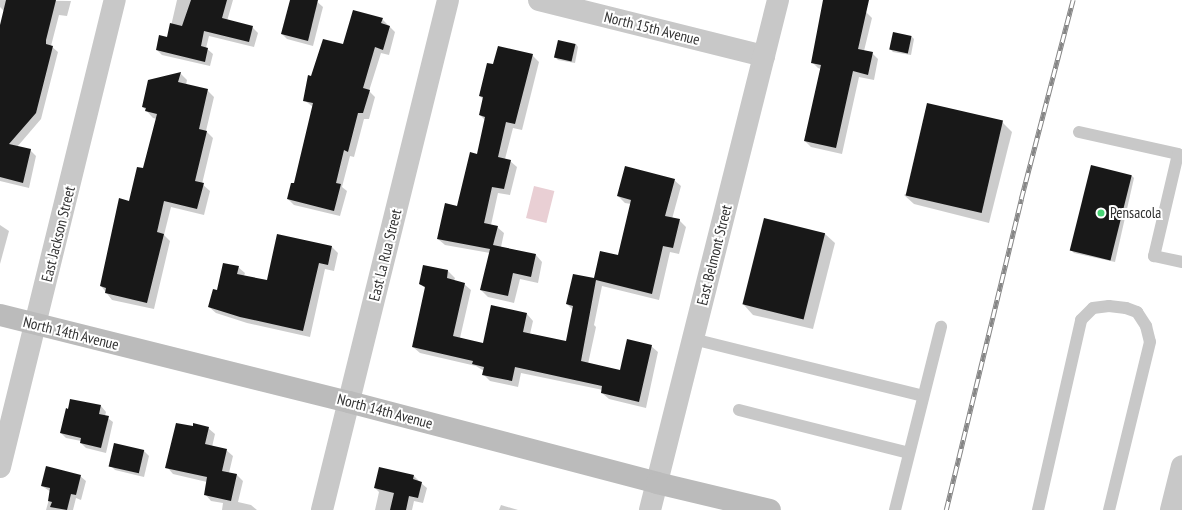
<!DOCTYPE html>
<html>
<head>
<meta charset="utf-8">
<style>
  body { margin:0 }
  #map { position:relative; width:1182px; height:510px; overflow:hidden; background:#fff; font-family:"PT Sans Narrow",sans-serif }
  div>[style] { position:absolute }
  .water>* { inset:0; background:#e9cfd4; transform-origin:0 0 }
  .shadow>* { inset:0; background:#0003 }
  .building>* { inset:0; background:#181818; transform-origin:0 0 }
  .lane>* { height:12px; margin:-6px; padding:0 6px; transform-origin:6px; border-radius:6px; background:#c8c8c8 }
  .street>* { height:22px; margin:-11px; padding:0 11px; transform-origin:11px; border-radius:11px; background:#c8c8c8 }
  .secondary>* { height:22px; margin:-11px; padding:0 11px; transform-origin:11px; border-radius:11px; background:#bbb }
  .rail>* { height:4.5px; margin-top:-2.25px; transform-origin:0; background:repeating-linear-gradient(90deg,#fff 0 9px,#868686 0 18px); box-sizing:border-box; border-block:1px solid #868686 }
  .dots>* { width:11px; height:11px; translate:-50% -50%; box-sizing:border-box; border:2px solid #fff; border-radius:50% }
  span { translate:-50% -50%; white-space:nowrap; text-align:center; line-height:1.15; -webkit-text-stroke:4px #fff; paint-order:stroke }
  .street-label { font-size:15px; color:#313131 }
  .poi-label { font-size:15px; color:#313131 }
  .left { translate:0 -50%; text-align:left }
</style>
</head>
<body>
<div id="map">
  <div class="water">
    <div style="left:534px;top:186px;width:21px;height:33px;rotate:14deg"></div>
  </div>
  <div class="shadow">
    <div style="clip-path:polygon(0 0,71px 1px,67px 16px,59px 15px,51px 46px,58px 52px,41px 119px,17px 147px,30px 150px,36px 156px,29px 188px,0 181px,0 29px,4px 11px,0 7px)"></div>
    <div style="clip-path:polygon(177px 0,233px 0,227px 21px,252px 27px,258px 33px,254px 47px,209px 36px,206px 48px,213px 54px,210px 66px,162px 55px,157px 50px,168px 39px)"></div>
    <div style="clip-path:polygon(291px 0,315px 0,323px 7px,313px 46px,287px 39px,282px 34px)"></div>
    <div style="clip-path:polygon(824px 0,860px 0,866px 12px,872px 18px,864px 51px,872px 53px,878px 59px,874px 80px,859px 77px,842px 154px,811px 147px,805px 141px,821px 69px,818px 68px,812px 62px)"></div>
    <div style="clip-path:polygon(382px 19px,395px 32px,389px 55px,381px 53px,369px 91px,375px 97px,369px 119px,364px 119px,354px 157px,350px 156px,342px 187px,347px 191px,340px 216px,294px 205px,288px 199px,294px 185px,313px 107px,304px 100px,312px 77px,344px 46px)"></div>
    <div style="clip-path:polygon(912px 37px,914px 39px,911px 55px,893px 52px,891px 50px)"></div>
    <div style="clip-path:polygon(576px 44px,578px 47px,575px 63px,558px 60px,556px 58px)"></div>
    <div style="clip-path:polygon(532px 55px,539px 62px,522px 130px,513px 128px,505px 159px,510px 161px,517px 167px,510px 195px,498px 193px,491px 225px,497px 227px,504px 233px,501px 247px,536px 255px,542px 262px,538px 283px,520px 279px,514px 303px,488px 297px,481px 290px,490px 253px,445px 245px,438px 239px,458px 207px,478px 155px,486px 121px,480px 115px,484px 100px,480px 96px,494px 65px)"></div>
    <div style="clip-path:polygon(180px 73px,187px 80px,186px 85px,207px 90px,214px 97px,206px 131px,213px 138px,202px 184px,210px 191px,204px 215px,171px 207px,164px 235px,170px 241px,154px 309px,112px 300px,101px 286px,130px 202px,143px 169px,157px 119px,153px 118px,143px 107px)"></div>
    <div style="clip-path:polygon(1002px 122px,1012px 132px,989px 223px,914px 204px,904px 195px)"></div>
    <div style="clip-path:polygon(1091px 166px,1132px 176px,1134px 178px,1115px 262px,1074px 253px,1072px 251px)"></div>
    <div style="clip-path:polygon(674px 180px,681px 186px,672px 219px,679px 220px,686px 227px,679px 254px,670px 252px,659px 300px,602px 286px,594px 325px,596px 327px,588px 364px,621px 371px,651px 346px,658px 352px,646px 408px,609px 399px,602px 393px,603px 390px,521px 373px,518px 387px,490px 381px,483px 374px,484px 371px,476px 366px,420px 353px,413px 347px,426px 289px,420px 283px,424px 266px,448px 271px,455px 278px,454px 281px,464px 284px,471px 290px,460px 338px,483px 344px,527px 314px,533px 321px,530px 334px,567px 342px,573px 310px,567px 304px,618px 256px,631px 204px,625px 203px,618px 196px)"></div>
    <div style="clip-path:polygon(765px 219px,825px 234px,835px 243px,813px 329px,753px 315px,744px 305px)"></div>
    <div style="clip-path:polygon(0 225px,9px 231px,0 264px)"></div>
    <div style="clip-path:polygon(332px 247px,338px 253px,334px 271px,325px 269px,310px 337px,247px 323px,216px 313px,209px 307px,217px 291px,238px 267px,245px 273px,244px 276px,268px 282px)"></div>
    <div style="clip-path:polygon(71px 400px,101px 406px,106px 412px,105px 416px,113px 422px,106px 453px,86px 448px,81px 443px,81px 441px,66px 438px,61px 433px)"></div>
    <div style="clip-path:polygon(193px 428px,208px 428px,215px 434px,212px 447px,226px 450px,233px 456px,229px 473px,237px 475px,243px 481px,238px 502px,251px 505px,257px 510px,222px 510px,223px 503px,211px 501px,205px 494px,207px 482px,173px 474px,167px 467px)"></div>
    <div style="clip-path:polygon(144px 451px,149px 456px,144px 477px,115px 470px,110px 465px)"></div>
    <div style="clip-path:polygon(380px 468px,414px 476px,421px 483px,427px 488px,423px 503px,414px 501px,412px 510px,375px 510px,379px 492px,375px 488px)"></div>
    <div style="clip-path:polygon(80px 476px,86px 481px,81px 500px,76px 498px,73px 510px,46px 510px,51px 492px,42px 486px)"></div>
    <div style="clip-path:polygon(501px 505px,518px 510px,499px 510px)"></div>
  </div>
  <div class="building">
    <div style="clip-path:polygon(6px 0,56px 0,46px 40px,46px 44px,53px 46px,36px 113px,9px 144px,31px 149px,23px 183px,0 177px,0 25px)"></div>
    <div style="clip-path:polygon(191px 0,227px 0,222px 18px,253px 26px,249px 42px,204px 31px,201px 46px,208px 48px,205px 62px,156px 50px,159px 35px,167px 37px,170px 23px,182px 26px)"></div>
    <div style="clip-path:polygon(290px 0,318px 0,308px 41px,281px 34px)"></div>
    <div style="clip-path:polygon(823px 0,869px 0,858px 49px,873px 52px,868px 75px,853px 71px,836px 148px,804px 141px,821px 65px,811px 63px)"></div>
    <div style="clip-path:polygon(353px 10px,383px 18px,381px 23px,390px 26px,383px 50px,375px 47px,363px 88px,370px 90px,363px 113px,358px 113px,348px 152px,344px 150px,336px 183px,341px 184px,334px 211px,287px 199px,291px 183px,294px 183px,313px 103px,303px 101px,308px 75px,311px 76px,323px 39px,343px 44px)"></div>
    <div style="left:893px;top:32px;width:19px;height:18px;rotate:12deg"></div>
    <div style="left:558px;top:40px;width:18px;height:18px;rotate:13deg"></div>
    <div style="clip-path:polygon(498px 46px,533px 54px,515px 124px,506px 122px,498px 157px,511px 160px,504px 189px,492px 187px,484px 223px,498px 226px,493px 245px,536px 254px,531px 277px,513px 273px,508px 296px,480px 290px,490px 249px,437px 239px,445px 203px,457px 206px,470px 152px,477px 154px,485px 117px,479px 115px,483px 97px,479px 96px,487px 63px,493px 64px)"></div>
    <div style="clip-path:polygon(181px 72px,178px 82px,208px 89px,199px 129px,207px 131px,195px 181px,204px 183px,197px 209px,164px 201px,157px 232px,164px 234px,147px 303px,105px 293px,106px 288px,100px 286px,119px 198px,129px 201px,137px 167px,143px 168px,157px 114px,145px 111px,146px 108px,142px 107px,148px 80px)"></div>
    <div style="left:927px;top:103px;width:78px;height:95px;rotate:13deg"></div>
    <div style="left:1091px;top:165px;width:42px;height:88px;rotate:14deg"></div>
    <div style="clip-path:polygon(625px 166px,675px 179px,665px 216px,680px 219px,673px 248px,663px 246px,652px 294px,596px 280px,581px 361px,620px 370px,627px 339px,652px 345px,639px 402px,601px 393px,602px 386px,515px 367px,512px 381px,482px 375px,484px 367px,472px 364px,473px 361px,412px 347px,425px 287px,419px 284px,423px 265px,448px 270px,447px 278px,465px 283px,453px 336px,483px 343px,491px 305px,527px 313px,523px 332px,566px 341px,573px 306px,566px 304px,573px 274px,594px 278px,600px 251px,618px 255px,631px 200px,617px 196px)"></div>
    <div style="left:764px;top:218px;width:63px;height:89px;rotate:14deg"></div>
    <div style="clip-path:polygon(277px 234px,332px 246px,328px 265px,319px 263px,303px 331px,240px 317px,208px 307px,213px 289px,217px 290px,223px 263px,239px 266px,237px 274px,267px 280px)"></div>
    <div style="clip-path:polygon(70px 399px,101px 405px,99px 414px,109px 416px,101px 448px,80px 443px,81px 438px,60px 433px,66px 408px,68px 409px)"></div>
    <div style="clip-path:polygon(176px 423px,193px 426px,193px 423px,209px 427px,205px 444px,227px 449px,222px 471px,237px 474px,231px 501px,204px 495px,207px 477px,165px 468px)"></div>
    <div style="left:114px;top:443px;width:31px;height:24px;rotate:13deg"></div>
    <div style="clip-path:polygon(46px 466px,81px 475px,76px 495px,71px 494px,67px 510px,50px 507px,52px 502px,48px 501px,50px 488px,41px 486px)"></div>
    <div style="clip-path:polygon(379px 467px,414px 475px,413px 479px,422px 482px,418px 498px,409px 496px,406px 510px,390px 510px,394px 493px,374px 488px)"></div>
  </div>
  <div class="lane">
    <div style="left:1079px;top:132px;width:101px;rotate:12.5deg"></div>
    <div style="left:1178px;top:154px;width:105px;rotate:103.2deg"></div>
    <div style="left:1154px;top:256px;width:29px;rotate:12deg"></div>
    <div style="left:693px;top:339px;width:237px;rotate:13.9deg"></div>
    <div style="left:739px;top:410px;width:175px;rotate:14.2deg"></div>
    <div style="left:895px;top:510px;width:189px;rotate:-75.9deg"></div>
    <div style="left:1038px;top:510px;width:195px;rotate:-77.2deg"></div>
    <div style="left:1081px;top:320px;width:17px;rotate:-45deg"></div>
    <div style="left:1093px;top:308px;width:16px;rotate:-7deg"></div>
    <div style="left:1109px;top:306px;width:17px;rotate:7deg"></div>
    <div style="left:1126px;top:308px;width:12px;rotate:20deg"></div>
    <div style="left:1137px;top:312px;width:17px;rotate:57deg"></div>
    <div style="left:1146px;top:326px;width:16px;rotate:76deg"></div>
    <div style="left:1150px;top:342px;width:173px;rotate:103.7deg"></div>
  </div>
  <div class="street">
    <div style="left:539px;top:0;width:232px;rotate:14deg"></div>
    <div style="left:0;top:467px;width:481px;rotate:-76.2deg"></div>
    <div style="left:322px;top:510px;width:525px;rotate:-76.12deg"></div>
    <div style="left:650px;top:510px;width:526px;rotate:-75.91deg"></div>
    <div style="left:1171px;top:510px;width:45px;rotate:-76deg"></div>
  </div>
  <div class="secondary">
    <div style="left:0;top:315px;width:360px;rotate:14deg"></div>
    <div style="left:349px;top:402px;width:318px;rotate:14.7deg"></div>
    <div style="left:657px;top:483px;width:116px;rotate:13.4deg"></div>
  </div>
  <div class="rail">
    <div style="left:946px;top:510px;width:320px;rotate:-76.4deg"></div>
    <div style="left:1021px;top:199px;width:206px;rotate:-75.4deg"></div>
  </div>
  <div class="dots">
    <div style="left:1101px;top:213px;background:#47d375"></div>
  </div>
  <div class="street-label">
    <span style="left:652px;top:28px;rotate:14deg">North 15th Avenue</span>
    <span style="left:58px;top:234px;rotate:-76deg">East Jackson Street</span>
    <span style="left:385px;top:255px;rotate:-76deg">East La Rua Street</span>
    <span style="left:714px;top:255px;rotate:-76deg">East Belmont Street</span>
    <span style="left:71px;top:333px;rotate:14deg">North 14th Avenue</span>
    <span style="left:385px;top:411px;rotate:15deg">North 14th Avenue</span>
  </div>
  <div class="poi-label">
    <span class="left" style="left:1110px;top:213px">Pensacola</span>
  </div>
</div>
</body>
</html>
